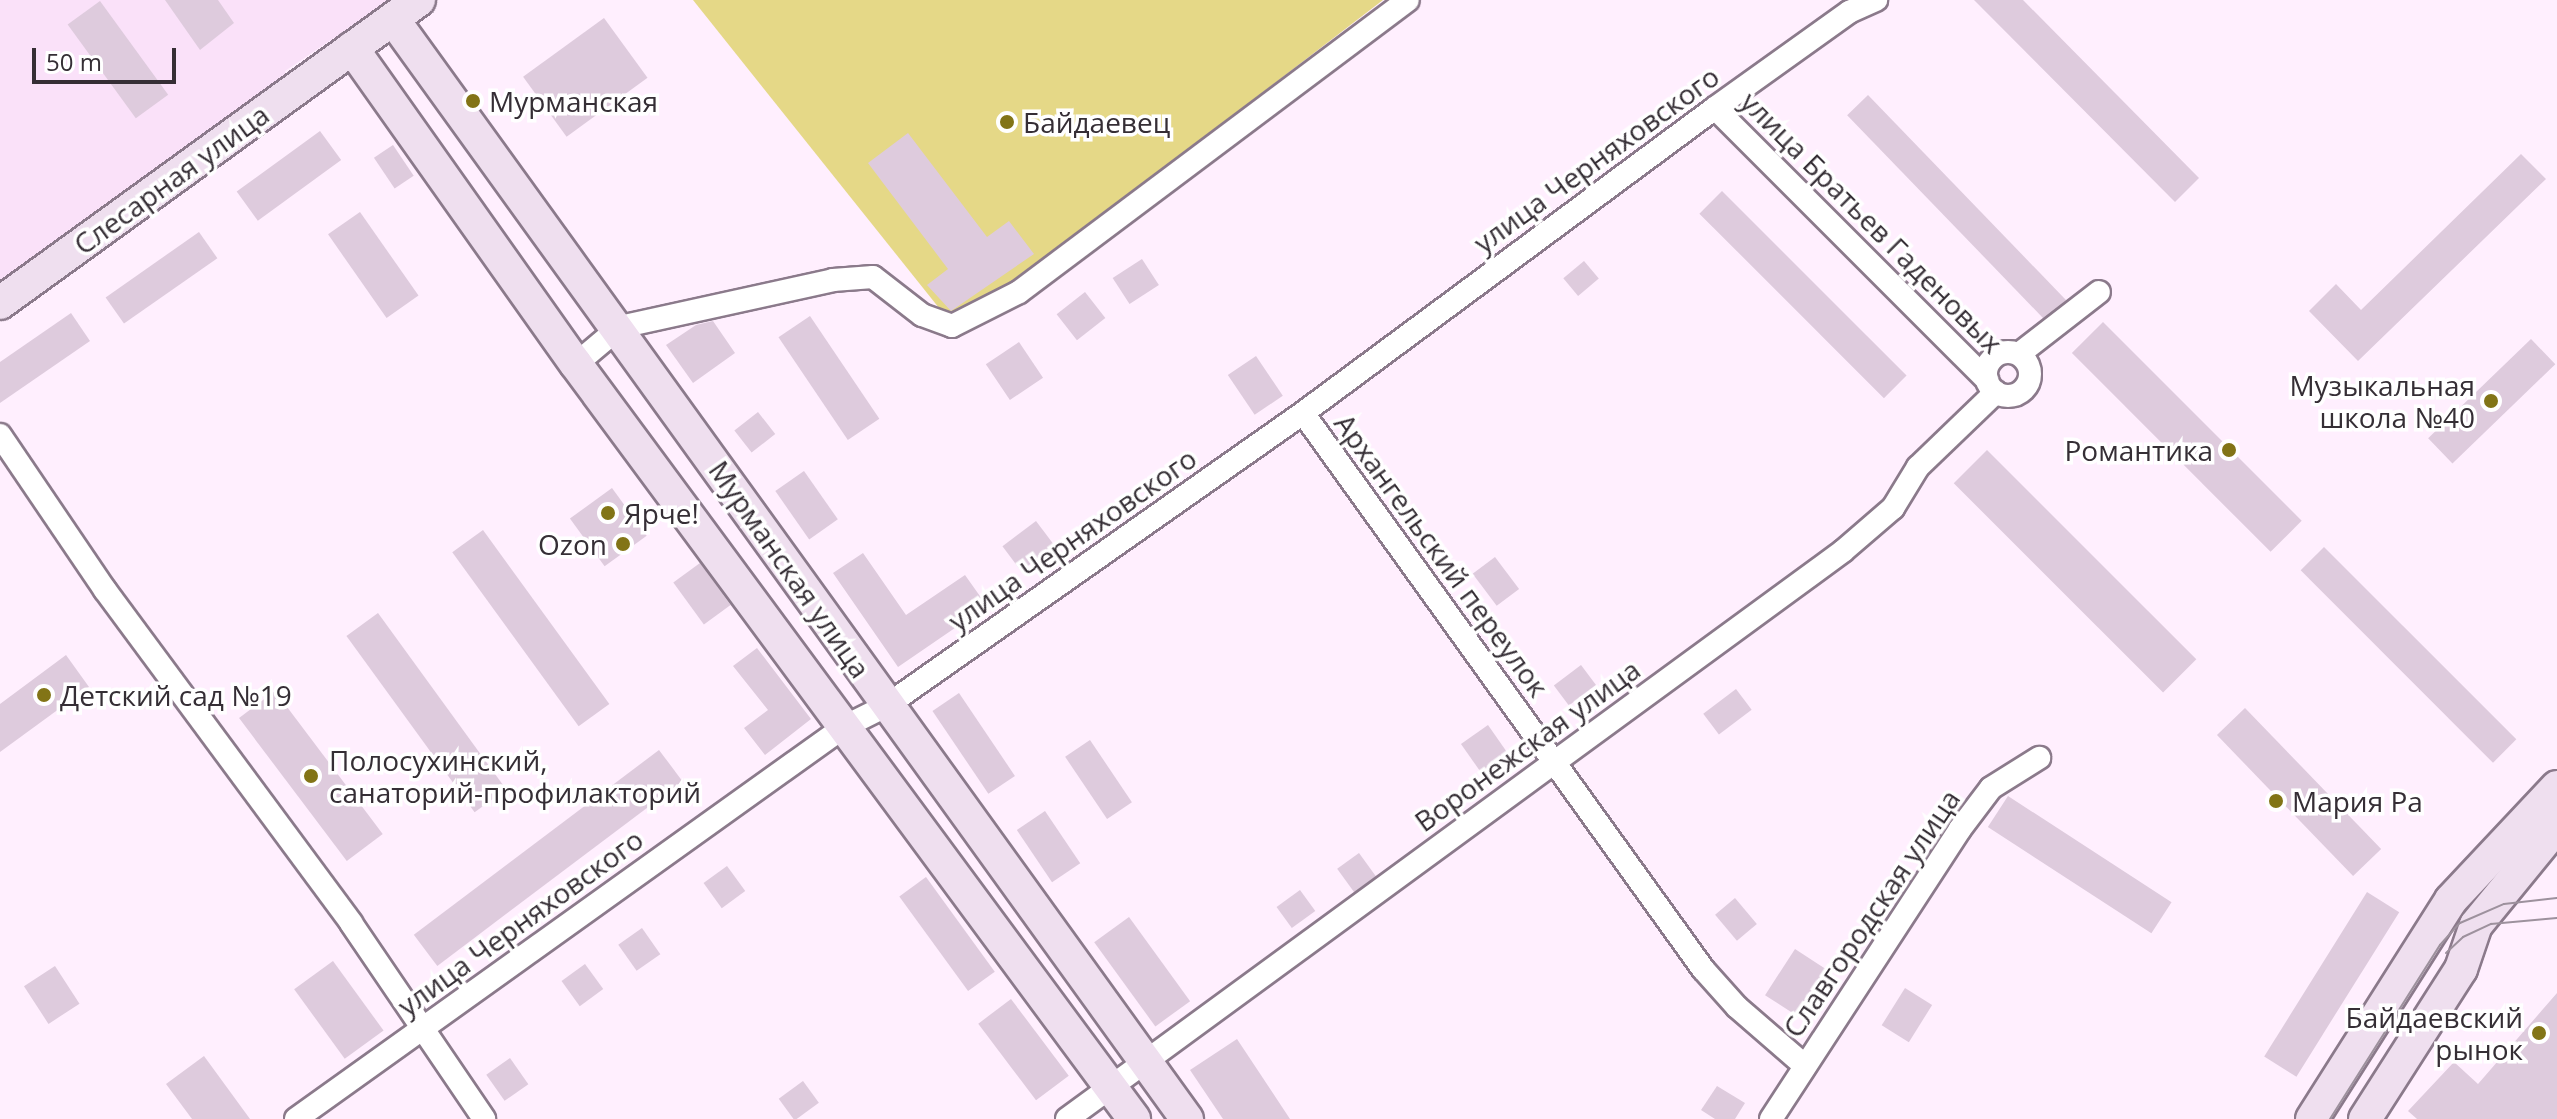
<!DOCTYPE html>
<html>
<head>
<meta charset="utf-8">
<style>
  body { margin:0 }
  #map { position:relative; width:2557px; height:1119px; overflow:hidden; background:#ffeffe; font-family:"Open Sans",sans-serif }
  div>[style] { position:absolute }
  .built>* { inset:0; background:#fae1f9 }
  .green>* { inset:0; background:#e5d887 }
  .building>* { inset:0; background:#decbdd; transform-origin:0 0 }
  .roads { filter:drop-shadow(2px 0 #8b7a8b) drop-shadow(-2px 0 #8b7a8b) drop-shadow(0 2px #8b7a8b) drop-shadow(0 -2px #8b7a8b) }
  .street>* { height:22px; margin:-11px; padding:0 11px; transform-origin:11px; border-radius:11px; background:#fff }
  .street>.ring { margin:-11px; padding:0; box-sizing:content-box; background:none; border:22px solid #fff; border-radius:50% }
  .secondary>* { height:32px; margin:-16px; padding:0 16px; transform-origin:16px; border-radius:16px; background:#efdfef }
  .tram>* { height:2px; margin:-1px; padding:0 1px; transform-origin:1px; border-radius:1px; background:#9d919d }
  .dots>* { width:22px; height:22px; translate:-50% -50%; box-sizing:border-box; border:4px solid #fff; border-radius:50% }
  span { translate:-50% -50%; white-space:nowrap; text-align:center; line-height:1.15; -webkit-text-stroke:7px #fff; paint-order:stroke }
  .poi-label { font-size:28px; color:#352e35 }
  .left { translate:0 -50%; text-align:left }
  .right { translate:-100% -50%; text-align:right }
  .street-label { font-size:28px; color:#352e35 }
  .scale { position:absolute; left:32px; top:48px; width:144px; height:36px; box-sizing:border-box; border:4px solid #352e35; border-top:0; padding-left:10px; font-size:24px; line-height:28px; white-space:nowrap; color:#352e35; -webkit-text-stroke:6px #fff; paint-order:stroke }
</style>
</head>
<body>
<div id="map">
  <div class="built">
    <div style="clip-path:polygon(0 0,390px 0,285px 71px,286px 92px,143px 181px,0 281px)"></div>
  </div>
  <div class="green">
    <div style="clip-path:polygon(693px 0,1383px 0,1065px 244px,951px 323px)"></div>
  </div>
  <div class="building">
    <div style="clip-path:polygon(165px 0,218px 0,234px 23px,200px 50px)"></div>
    <div style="clip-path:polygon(1974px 0,2023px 0,2199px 178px,2175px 202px)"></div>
    <div style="left:100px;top:1px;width:116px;height:40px;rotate:54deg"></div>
    <div style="left:604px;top:18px;width:74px;height:100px;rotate:54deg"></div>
    <div style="left:1868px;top:95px;width:285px;height:29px;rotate:46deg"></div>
    <div style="left:320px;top:131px;width:36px;height:103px;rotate:54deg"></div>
    <div style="clip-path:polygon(908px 133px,987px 237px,1009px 221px,1034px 254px,951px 311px,927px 285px,948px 269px,868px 163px)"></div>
    <div style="left:393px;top:145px;width:37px;height:23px;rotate:56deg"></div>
    <div style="clip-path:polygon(2521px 154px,2546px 179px,2358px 361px,2309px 311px,2336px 284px,2361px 310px)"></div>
    <div style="left:1722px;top:191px;width:261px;height:32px;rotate:45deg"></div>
    <div style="left:360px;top:212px;width:102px;height:39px;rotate:55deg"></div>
    <div style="left:199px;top:232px;width:32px;height:114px;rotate:55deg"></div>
    <div style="left:1142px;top:259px;width:31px;height:35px;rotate:57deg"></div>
    <div style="left:1584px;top:261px;width:23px;height:27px;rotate:50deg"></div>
    <div style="left:1085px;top:292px;width:33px;height:36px;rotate:52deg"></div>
    <div style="clip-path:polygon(71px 313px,90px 341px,0 403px,0 362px)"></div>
    <div style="left:810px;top:316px;width:124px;height:38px;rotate:56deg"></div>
    <div style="clip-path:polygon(713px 321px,735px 353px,693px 383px,666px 345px,696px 325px)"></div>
    <div style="left:2103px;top:322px;width:281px;height:44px;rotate:45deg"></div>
    <div style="left:2531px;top:339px;width:35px;height:143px;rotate:46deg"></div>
    <div style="left:1019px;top:342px;width:43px;height:40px;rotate:56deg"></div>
    <div style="left:1256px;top:356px;width:48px;height:34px;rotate:56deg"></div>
    <div style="left:758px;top:412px;width:28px;height:30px;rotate:52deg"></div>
    <div style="left:1987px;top:450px;width:296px;height:47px;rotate:45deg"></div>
    <div style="left:804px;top:471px;width:59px;height:35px;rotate:55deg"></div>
    <div style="left:612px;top:488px;width:59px;height:52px;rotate:54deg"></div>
    <div style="left:1036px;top:521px;width:31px;height:42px;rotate:53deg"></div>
    <div style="left:483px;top:530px;width:215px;height:38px;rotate:54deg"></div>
    <div style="left:2324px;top:547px;width:272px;height:33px;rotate:45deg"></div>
    <div style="clip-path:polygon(863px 553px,906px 615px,965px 575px,987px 606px,898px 667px,833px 573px)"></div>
    <div style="left:1495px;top:557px;width:40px;height:28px;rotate:53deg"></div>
    <div style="left:700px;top:563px;width:52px;height:33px;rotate:54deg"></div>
    <div style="left:378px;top:613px;width:218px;height:39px;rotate:54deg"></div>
    <div style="clip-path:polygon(757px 648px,811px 719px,765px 755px,744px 728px,768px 710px,733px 666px)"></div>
    <div style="clip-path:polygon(66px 655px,89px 687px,0 752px,0 704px)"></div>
    <div style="left:1581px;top:665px;width:25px;height:34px;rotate:53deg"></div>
    <div style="left:1736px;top:689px;width:26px;height:41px;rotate:53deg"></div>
    <div style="left:275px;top:691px;width:179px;height:45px;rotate:53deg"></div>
    <div style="left:959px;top:693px;width:100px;height:32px;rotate:56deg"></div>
    <div style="left:2245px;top:708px;width:196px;height:39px;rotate:46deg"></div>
    <div style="left:1488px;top:725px;width:35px;height:33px;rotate:55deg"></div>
    <div style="left:1090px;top:740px;width:75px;height:30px;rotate:56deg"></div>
    <div style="left:659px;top:750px;width:39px;height:307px;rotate:53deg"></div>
    <div style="left:2008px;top:796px;width:195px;height:37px;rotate:33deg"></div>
    <div style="left:1045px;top:811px;width:63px;height:34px;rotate:56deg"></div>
    <div style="left:1359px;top:853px;width:29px;height:27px;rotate:54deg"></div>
    <div style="left:727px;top:866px;width:31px;height:29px;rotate:54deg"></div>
    <div style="left:926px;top:877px;width:117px;height:33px;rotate:54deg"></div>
    <div style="left:1300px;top:890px;width:26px;height:29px;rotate:54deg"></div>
    <div style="left:2367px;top:892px;width:38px;height:194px;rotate:32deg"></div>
    <div style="left:1735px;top:898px;width:34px;height:26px;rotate:50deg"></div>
    <div style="left:1129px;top:917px;width:104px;height:43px;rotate:54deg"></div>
    <div style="left:642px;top:928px;width:32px;height:29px;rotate:55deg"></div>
    <div style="left:1795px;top:949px;width:38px;height:55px;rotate:33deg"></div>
    <div style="left:333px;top:961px;width:86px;height:48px;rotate:54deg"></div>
    <div style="left:585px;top:964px;width:31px;height:29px;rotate:54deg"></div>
    <div style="left:55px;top:966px;width:45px;height:37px;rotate:57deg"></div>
    <div style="left:1905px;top:988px;width:32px;height:44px;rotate:32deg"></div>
    <div style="clip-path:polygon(2557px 993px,2557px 1119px,2417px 1119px,2408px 1111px,2454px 1062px,2478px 1084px)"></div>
    <div style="left:1011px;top:999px;width:96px;height:41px;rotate:53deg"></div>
    <div style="clip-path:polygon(1237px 1039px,1290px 1119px,1223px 1119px,1190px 1070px)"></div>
    <div style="clip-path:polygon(204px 1056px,250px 1119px,192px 1119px,166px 1084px)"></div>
    <div style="left:510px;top:1058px;width:32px;height:29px;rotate:55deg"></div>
    <div style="left:803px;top:1081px;width:27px;height:30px;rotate:54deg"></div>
    <div style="clip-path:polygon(1717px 1086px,1745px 1103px,1735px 1119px,1715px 1119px,1701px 1110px)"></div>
  </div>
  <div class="roads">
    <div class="street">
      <div style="left:1715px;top:108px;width:385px;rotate:45deg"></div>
      <div class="ring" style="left:1986px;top:352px;width:22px;height:22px"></div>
      <div style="left:2019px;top:354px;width:101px;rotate:-37.8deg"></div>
      <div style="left:576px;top:364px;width:57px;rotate:-40.1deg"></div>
      <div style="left:620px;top:327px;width:218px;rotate:-12.4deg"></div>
      <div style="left:833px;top:280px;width:40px;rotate:-4.3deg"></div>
      <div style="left:873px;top:277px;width:62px;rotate:37.8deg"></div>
      <div style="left:922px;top:315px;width:32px;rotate:20deg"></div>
      <div style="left:952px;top:326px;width:75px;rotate:-26.9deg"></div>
      <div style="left:1019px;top:292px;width:486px;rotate:-36.9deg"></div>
      <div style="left:1303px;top:413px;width:685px;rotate:54.27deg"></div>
      <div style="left:1703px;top:969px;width:51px;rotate:48.2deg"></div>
      <div style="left:1737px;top:1007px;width:90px;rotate:40.9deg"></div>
      <div style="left:0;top:435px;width:187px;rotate:55.9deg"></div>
      <div style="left:105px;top:590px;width:414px;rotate:53.5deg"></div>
      <div style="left:351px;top:923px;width:237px;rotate:55.8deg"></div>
      <div style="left:296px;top:1119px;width:674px;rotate:-35.58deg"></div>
      <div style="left:844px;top:727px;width:47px;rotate:-26.6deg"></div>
      <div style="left:886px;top:706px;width:510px;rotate:-35.09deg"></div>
      <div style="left:1303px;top:413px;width:513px;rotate:-36.51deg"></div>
      <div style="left:1715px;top:108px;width:165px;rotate:-35.6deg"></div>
      <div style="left:1849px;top:12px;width:30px;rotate:-24deg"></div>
      <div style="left:1067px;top:1119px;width:962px;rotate:-36.2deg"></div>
      <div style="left:1843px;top:551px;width:66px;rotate:-40.7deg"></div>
      <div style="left:1893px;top:508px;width:48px;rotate:-58.6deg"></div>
      <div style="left:1918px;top:467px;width:108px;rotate:-43.9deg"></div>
      <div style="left:1771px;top:1119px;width:346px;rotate:-56.9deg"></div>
      <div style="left:1960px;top:829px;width:51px;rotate:-52.9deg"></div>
      <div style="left:1991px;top:788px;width:57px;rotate:-32deg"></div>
    </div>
    <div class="secondary">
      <div style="left:393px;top:19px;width:1357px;rotate:54.18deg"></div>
      <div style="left:352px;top:48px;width:387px;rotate:54.7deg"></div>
      <div style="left:576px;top:364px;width:939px;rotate:53.53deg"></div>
      <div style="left:0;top:303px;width:517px;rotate:-35.87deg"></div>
      <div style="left:2312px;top:1119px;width:259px;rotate:-57.6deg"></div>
      <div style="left:2451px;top:900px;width:155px;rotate:-46.8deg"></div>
      <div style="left:2365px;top:1119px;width:178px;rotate:-57.4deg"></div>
      <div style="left:2461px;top:969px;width:46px;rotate:-71.2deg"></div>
      <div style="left:2476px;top:925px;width:128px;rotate:-50.7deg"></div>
    </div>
  </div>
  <div class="tram">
    <div style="left:2446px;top:953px;width:23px;rotate:-43deg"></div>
    <div style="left:2463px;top:937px;width:31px;rotate:-25deg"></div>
    <div style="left:2491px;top:924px;width:66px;rotate:-5.2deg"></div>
    <div style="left:2330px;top:1119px;width:206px;rotate:-57.7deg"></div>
    <div style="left:2440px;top:945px;width:30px;rotate:-48deg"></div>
    <div style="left:2460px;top:923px;width:48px;rotate:-23.4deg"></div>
    <div style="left:2504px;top:904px;width:53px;rotate:-6.5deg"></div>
  </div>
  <div class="dots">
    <div style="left:473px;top:101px;background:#827416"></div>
    <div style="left:1007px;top:122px;background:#827416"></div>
    <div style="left:2491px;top:401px;background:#827416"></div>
    <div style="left:2229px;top:450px;background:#827416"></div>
    <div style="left:608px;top:513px;background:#827416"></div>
    <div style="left:623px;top:544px;background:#827416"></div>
    <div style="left:44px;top:695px;background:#827416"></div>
    <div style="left:311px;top:776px;background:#827416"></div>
    <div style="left:2276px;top:801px;background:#827416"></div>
    <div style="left:2539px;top:1033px;background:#827416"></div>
  </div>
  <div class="poi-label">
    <span class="left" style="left:489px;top:101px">Мурманская</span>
    <span class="left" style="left:1023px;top:122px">Байдаевец</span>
    <span class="right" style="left:2475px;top:401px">Музыкальная<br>школа №40</span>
    <span class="right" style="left:2213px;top:450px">Романтика</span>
    <span class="left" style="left:624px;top:513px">Ярче!</span>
    <span class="right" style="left:607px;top:544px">Ozon</span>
    <span class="left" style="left:60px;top:695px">Детский сад №19</span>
    <span class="left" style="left:329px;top:776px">Полосухинский,<br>санаторий-профилакторий</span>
    <span class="left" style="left:2292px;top:801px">Мария Ра</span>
    <span class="right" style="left:2523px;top:1033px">Байдаевский<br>рынок</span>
  </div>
  <div class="street-label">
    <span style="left:1596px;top:159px;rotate:-36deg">улица Черняховского</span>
    <span style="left:171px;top:179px;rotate:-36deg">Слесарная улица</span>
    <span style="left:1872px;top:222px;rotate:45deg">улица Братьев Гаденовых</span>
    <span style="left:1072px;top:539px;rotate:-35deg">улица Черняховского</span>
    <span style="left:1442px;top:555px;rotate:54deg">Архангельский переулок</span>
    <span style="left:790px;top:569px;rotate:55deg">Мурманская улица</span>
    <span style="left:1527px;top:745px;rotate:-36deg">Воронежская улица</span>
    <span style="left:1871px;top:913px;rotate:-56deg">Славгородская улица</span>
    <span style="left:520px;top:922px;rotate:-36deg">улица Черняховского</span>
  </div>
  <div class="scale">50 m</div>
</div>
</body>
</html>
